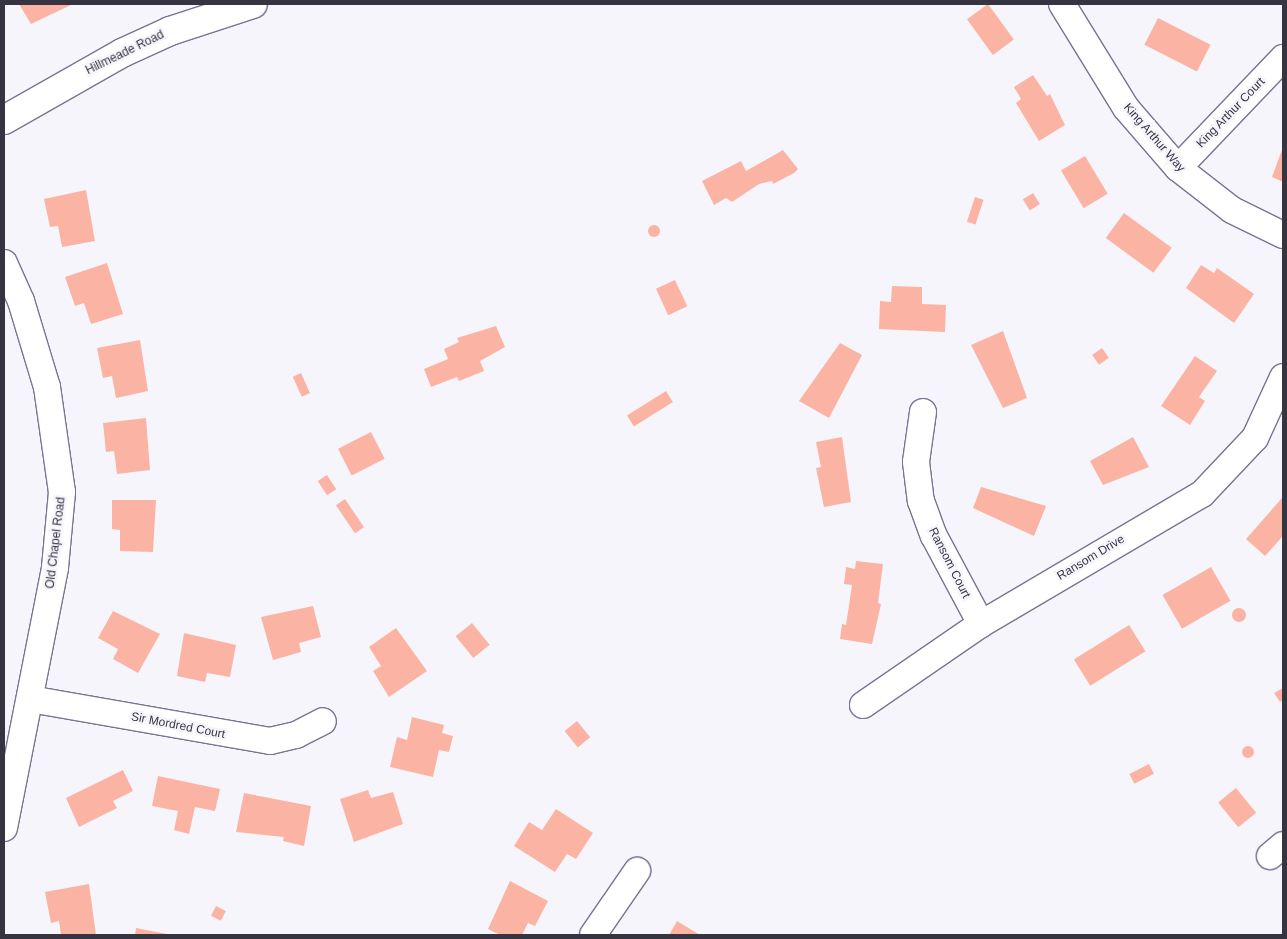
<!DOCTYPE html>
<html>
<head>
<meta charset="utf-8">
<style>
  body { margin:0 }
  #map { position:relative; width:1287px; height:939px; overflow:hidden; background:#f7f5fc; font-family:Helvetica,sans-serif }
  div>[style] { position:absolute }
  .building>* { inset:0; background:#fbb4a3; transform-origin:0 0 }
  .round { border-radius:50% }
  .roads { filter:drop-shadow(1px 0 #7a7391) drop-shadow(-1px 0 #7a7391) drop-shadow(0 1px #7a7391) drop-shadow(0 -1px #7a7391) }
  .street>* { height:26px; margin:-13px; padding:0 13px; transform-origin:13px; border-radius:13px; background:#fff }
  .secondary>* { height:28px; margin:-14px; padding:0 14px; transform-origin:14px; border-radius:14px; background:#fff }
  span { translate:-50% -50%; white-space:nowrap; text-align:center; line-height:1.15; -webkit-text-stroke:5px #f7f5fc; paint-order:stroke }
  .street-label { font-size:12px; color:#373442 }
  .frame { position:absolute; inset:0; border:5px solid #373442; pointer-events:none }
</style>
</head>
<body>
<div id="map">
  <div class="building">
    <div style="clip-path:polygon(19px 4px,73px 4px,31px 24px)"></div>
    <div style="left:988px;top:4px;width:44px;height:26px;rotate:54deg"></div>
    <div style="left:1158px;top:18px;width:59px;height:30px;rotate:27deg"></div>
    <div style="clip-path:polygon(1033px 75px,1047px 96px,1050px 94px,1065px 125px,1039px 141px,1016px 103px,1021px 99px,1014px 87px)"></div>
    <div style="clip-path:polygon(1283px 147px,1283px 182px,1272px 177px)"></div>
    <div style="clip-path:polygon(783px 150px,798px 169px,794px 173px,773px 184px,772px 181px,759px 184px,732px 202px,726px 198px,714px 205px,702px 181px,741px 161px,746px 171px)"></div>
    <div style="left:1085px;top:156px;width:44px;height:28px;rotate:59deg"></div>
    <div style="clip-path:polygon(86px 190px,95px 241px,62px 247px,58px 226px,50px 227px,44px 199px)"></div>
    <div style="left:1033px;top:193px;width:13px;height:12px;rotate:58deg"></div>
    <div style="left:975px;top:197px;width:9px;height:26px;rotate:18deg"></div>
    <div style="left:1124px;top:213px;width:59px;height:31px;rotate:36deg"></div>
    <div class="round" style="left:648px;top:225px;width:12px;height:12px"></div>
    <div style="clip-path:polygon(107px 263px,123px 314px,91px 324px,84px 303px,75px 306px,65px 277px)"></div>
    <div style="clip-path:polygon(1201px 265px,1214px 273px,1217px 268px,1254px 294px,1234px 323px,1186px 288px)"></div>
    <div style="left:675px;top:280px;width:29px;height:21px;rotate:65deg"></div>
    <div style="clip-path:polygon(892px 286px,922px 287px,922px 304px,946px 305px,945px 332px,879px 329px,880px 301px,891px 302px)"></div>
    <div style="clip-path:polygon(496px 326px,505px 347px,480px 361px,484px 371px,459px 381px,457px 377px,431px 387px,424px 369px,448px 359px,444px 349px,459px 342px,457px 338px)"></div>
    <div style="clip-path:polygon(1003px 331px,1027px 398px,1003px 408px,971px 345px)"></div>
    <div style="clip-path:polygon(140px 340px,148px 391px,116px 398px,112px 376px,103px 378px,97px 348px)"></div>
    <div style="clip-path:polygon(840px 343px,862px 355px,829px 418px,799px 401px)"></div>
    <div style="left:1102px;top:348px;width:12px;height:12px;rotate:55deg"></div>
    <div style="clip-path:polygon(1195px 356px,1217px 371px,1199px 397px,1205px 401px,1190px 425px,1161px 406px)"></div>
    <div style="left:301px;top:373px;width:22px;height:9px;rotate:66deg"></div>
    <div style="left:666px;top:391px;width:13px;height:46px;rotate:58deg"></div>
    <div style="clip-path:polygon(146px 418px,150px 470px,117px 474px,114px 451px,106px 452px,103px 423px)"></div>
    <div style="left:371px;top:432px;width:30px;height:37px;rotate:63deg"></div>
    <div style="clip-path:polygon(842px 437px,851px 502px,824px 507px,816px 468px,821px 467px,816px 442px)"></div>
    <div style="clip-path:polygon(1133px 437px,1149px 467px,1103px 485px,1090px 461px)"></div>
    <div style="left:327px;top:475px;width:17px;height:11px;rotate:57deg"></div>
    <div style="clip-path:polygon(981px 487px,1046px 506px,1034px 536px,973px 508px)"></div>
    <div style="clip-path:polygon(1282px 498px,1283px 536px,1265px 556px,1246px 539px)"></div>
    <div style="left:345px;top:499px;width:34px;height:11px;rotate:56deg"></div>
    <div style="clip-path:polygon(112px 500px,156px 500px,153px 552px,120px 551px,120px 530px,112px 529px)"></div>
    <div style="clip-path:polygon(856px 561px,883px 564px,878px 603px,881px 604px,872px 644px,840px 639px,842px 624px,846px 625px,852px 585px,844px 584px,846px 567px,855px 569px)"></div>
    <div style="left:1211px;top:567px;width:39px;height:56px;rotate:60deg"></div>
    <div style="clip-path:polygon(313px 606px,321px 637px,299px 643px,301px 652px,273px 660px,261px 617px)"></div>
    <div class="round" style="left:1232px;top:608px;width:14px;height:14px"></div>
    <div style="clip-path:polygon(113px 611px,160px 634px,138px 673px,113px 659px,118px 649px,98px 638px)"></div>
    <div style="left:472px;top:623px;width:28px;height:21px;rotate:51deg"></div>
    <div style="left:1129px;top:625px;width:31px;height:65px;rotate:58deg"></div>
    <div style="clip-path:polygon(396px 628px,427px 671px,389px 697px,373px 671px,381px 666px,369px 647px)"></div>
    <div style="clip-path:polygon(184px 633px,236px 645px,230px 677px,207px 673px,205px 682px,177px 676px)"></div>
    <div style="clip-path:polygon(1283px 688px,1283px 700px,1280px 702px,1274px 693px)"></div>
    <div style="clip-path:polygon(412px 717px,444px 725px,442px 733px,453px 736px,449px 752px,439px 750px,433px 777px,390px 767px,397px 737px,407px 740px)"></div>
    <div style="left:577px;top:721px;width:21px;height:16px;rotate:51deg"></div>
    <div class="round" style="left:1242px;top:746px;width:12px;height:12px"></div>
    <div style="left:1149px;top:764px;width:11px;height:22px;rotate:63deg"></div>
    <div style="clip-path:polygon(123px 770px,133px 791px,113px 801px,117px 808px,79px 827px,66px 798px)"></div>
    <div style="clip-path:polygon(158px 776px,220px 789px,215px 811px,195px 807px,189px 834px,174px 830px,178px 811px,152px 806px)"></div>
    <div style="left:1236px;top:788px;width:32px;height:23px;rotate:51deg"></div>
    <div style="clip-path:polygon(368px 790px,371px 798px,393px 792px,403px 824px,354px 842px,340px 799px)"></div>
    <div style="clip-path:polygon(244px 793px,311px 806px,304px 846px,283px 841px,284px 837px,236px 832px)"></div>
    <div style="clip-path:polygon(556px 809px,593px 833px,576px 859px,567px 854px,555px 872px,514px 846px,529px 822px,542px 830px)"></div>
    <div style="clip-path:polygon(510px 881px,548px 901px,535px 926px,528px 923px,522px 935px,500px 935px,488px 929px)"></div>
    <div style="clip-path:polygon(89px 884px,96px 935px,61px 935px,59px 921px,51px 923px,45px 892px)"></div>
    <div style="left:216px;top:906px;width:11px;height:11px;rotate:27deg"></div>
    <div style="clip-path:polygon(677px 921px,700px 935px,669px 935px)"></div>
    <div style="clip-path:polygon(136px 928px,167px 934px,167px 935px,135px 935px)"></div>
  </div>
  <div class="roads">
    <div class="street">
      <div style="left:1062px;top:4px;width:122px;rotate:58.4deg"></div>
      <div style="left:1126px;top:108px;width:79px;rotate:49.1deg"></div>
      <div style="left:1178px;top:168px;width:68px;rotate:37.9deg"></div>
      <div style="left:1232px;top:210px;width:57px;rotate:26.1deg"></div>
      <div style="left:1178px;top:168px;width:152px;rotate:-46.3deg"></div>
      <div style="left:4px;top:263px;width:42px;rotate:65.9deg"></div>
      <div style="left:21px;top:301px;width:90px;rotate:73.2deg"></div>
      <div style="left:47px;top:387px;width:106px;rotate:81.9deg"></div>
      <div style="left:62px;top:492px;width:76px;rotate:95.3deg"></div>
      <div style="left:55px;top:568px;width:265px;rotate:101.1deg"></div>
      <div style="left:923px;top:412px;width:50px;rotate:98deg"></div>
      <div style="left:916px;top:462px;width:39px;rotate:83deg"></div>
      <div style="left:921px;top:501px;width:37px;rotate:70deg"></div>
      <div style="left:934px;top:536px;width:100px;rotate:61.9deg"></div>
      <div style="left:30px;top:699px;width:244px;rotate:9.9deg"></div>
      <div style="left:270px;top:741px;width:27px;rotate:-13deg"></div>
      <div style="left:296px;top:735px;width:30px;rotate:-27deg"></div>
      <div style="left:863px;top:705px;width:143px;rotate:-34.5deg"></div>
      <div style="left:981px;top:624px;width:256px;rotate:-30.5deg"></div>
      <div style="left:1202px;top:494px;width:77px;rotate:-46.6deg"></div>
      <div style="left:1255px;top:438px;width:67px;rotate:-65.3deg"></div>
      <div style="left:1270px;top:856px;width:17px;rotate:-40deg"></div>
      <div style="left:593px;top:935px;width:78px;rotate:-55.5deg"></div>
    </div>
    <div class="secondary">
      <div style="left:4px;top:120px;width:136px;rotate:-29.6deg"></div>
      <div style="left:122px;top:53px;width:53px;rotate:-24.6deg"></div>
      <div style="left:170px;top:31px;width:87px;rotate:-18deg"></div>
    </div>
  </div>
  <div class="street-label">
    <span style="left:125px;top:53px;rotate:-26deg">Hillmeade Road</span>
    <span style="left:1231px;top:113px;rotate:-46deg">King Arthur Court</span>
    <span style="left:1154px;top:138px;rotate:49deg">King Arthur Way</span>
    <span style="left:56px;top:543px;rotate:-83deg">Old Chapel Road</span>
    <span style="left:1091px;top:558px;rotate:-31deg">Ransom Drive</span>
    <span style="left:949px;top:563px;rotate:63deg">Ransom Court</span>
    <span style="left:178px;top:726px;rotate:11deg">Sir Mordred Court</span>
  </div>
  <div class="frame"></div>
</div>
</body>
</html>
